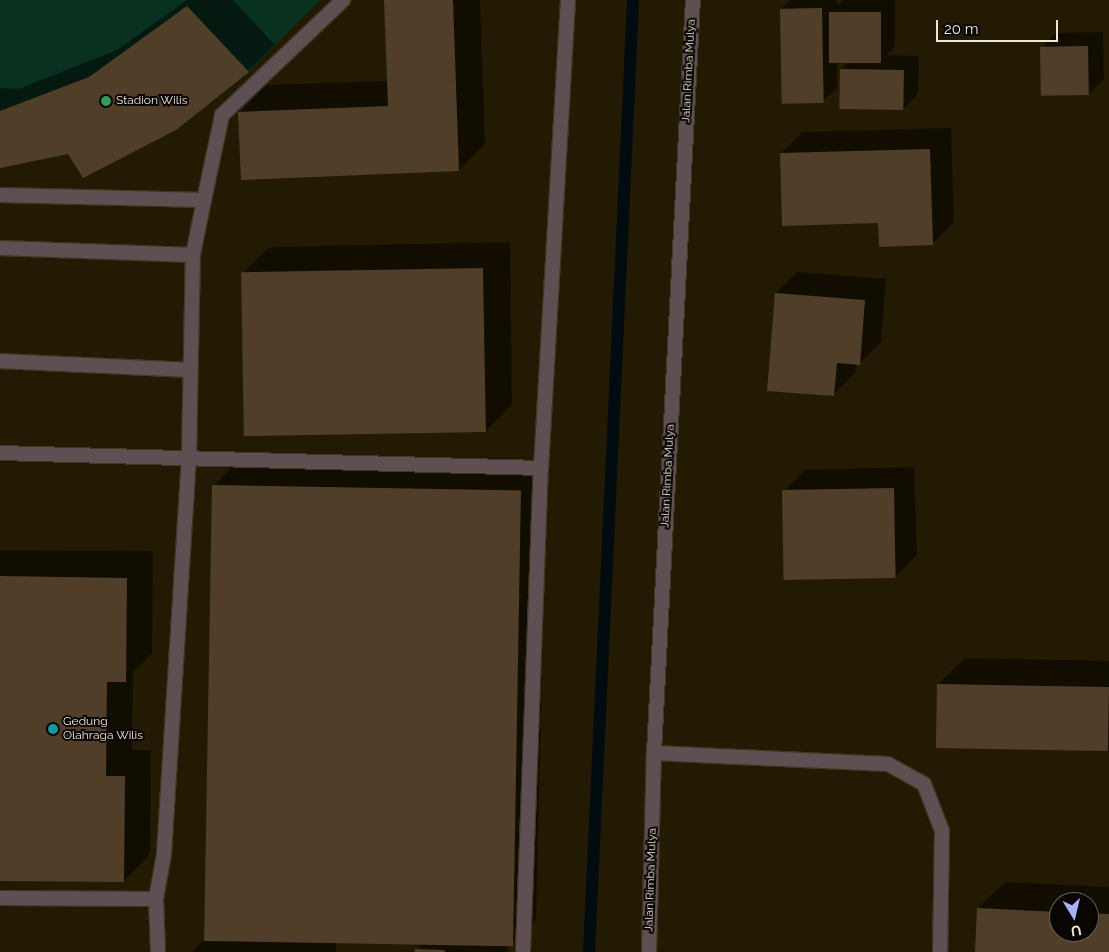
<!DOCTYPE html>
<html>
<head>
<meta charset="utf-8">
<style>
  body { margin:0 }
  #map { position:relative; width:1109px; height:952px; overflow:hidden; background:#231a03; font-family:Raleway,sans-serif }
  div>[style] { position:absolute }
  .green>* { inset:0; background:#08321f }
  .shadow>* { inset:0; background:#0007 }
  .stream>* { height:12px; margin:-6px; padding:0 6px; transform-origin:6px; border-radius:6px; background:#020c10 }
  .building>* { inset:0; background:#503e29; transform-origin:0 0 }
  .roads { filter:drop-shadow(1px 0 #3f3721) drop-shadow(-1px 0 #3f3721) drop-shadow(0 1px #3f3721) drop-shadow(0 -1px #3f3721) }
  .service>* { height:14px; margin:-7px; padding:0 7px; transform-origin:7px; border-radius:7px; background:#5e5052 }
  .tertiary>* { height:14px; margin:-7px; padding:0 7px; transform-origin:7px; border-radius:7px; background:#5e5052 }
  .dots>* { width:14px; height:14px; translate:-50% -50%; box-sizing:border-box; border:2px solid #090601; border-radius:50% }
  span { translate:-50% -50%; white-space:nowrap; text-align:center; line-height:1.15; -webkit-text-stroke:4px #090601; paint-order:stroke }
  .street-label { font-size:12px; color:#eee8d9 }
  .poi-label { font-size:12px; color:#eee8d9 }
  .left { translate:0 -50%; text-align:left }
  .north { position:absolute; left:1049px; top:892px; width:50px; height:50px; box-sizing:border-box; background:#090601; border:1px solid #656057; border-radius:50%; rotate:171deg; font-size:14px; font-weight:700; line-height:20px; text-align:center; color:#eee8d9 }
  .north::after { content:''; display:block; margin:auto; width:18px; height:22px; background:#a9b0fc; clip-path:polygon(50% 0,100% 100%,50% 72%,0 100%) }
  .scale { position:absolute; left:936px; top:20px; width:122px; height:22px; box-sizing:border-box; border:2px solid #eee8d9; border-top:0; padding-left:6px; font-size:15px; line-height:18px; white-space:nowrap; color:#eee8d9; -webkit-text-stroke:4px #090601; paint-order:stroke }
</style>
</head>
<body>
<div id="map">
  <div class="green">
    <div style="clip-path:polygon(0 0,320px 0,249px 72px,176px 130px,83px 178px,68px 154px,0 168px)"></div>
  </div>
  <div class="shadow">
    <div style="clip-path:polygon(187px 0,233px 0,275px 45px,248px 71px,175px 129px,0 167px,0 88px,18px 89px,117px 50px)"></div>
    <div style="clip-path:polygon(386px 0,480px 0,485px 144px,459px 170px,240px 112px,266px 85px,389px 81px)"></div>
    <div style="clip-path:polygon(790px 0,837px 0,837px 6px,843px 0,895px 0,895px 47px,886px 55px,919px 56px,918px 94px,903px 109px,841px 70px,849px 61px,837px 61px,837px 87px,822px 102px,781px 9px)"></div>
    <div style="clip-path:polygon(1103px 32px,1104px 79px,1089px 94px,1041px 48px,1056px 33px)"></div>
    <div style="clip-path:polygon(951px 128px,954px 222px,932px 244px,880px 222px,781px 153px,803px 132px)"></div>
    <div style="clip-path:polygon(510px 242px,512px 404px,486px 431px,243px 273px,269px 247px)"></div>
    <div style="clip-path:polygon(797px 272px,886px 279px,881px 342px,859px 364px,856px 364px,855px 373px,833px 395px,776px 293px)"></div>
    <div style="clip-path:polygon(240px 459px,547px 465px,536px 920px,508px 946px,507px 952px,416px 952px,422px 944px,336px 943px,336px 952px,192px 952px,204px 940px,214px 485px)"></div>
    <div style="clip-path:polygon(914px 467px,917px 555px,896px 577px,783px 492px,805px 470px)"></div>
    <div style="clip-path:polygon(0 550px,153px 551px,152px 654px,133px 672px,132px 750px,151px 750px,150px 854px,124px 881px,0 880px)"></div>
    <div style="clip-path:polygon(965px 658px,1109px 661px,1109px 750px,938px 684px)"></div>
    <div style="clip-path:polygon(evenodd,1005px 882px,1109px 887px,1109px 952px,976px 952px,978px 908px,1005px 882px,1059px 902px,1089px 902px,1089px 932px,1059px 932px,1059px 902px)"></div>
  </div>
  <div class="stream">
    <div style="left:589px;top:952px;width:953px;rotate:-87.35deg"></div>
  </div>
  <div class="building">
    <div style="clip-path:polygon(384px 0,453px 0,459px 171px,241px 180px,238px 112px,388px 106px)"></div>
    <div style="clip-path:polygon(187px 6px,249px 72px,176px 130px,83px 178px,68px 154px,0 168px,0 111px,89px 77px)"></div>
    <div style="left:822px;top:8px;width:95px;height:42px;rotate:89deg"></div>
    <div style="left:829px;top:12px;width:52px;height:51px"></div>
    <div style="left:1088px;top:46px;width:49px;height:48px;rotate:89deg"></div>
    <div style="left:840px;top:69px;width:64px;height:40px;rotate:1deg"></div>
    <div style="clip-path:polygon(930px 149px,933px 245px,879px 247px,878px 223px,782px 226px,780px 153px)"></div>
    <div style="left:483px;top:268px;width:164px;height:242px;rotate:89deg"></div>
    <div style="clip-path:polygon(775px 293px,865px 300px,860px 365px,837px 363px,834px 396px,767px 391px)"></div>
    <div style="left:212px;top:485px;width:309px;height:456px;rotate:1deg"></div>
    <div style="left:894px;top:488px;width:90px;height:112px;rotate:89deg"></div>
    <div style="clip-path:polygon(0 576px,127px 578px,126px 682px,107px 682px,106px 776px,125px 776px,124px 882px,0 881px)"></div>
    <div style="left:937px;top:684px;width:172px;height:64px;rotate:1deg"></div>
    <div style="clip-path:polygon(977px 908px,1059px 912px,1059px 932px,1089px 932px,1089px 913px,1109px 914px,1109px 952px,975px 952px)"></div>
    <div style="clip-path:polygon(415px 949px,445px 950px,445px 952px,415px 952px)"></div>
  </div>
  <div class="roads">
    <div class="service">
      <div style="left:0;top:195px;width:204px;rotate:1.4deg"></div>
      <div style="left:0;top:248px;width:193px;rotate:2.1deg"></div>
      <div style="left:0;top:361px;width:189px;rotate:2.7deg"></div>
      <div style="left:0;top:453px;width:541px;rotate:1.59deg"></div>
      <div style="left:654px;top:753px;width:234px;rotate:2.7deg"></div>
      <div style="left:888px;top:764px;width:41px;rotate:29.1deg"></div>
      <div style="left:924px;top:784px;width:50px;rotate:69deg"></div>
      <div style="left:942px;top:831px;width:121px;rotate:90.9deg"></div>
      <div style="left:0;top:898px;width:156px;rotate:0.4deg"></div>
      <div style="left:156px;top:899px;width:53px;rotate:87.8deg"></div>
      <div style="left:156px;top:899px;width:46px;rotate:-79.9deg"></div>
      <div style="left:164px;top:854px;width:398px;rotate:-86.4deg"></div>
      <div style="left:189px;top:457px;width:202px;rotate:-88.9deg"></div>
      <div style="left:193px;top:255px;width:56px;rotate:-78.7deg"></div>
      <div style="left:204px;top:200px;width:87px;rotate:-78deg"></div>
      <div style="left:222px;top:115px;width:167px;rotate:-43.5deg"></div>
      <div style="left:523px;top:952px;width:484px;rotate:-87.9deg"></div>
      <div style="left:541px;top:468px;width:469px;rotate:-86.7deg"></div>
    </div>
    <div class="tertiary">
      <div style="left:649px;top:952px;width:199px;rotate:-88.6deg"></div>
      <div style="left:654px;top:753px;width:754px;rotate:-87.04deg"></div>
    </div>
  </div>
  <div class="dots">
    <div style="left:106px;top:101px;background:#2e9e5b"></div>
    <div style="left:53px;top:729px;background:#0f9aa8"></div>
  </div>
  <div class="street-label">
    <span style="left:689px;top:71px;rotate:-87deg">Jalan Rimba Mulya</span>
    <span style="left:668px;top:476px;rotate:-87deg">Jalan Rimba Mulya</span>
    <span style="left:651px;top:880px;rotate:-88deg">Jalan Rimba Mulya</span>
  </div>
  <div class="poi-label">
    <span class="left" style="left:116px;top:101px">Stadion Wilis</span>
    <span class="left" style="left:63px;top:729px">Gedung<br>Olahraga Wilis</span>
  </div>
  <div class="north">U</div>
  <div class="scale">20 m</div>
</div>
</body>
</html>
